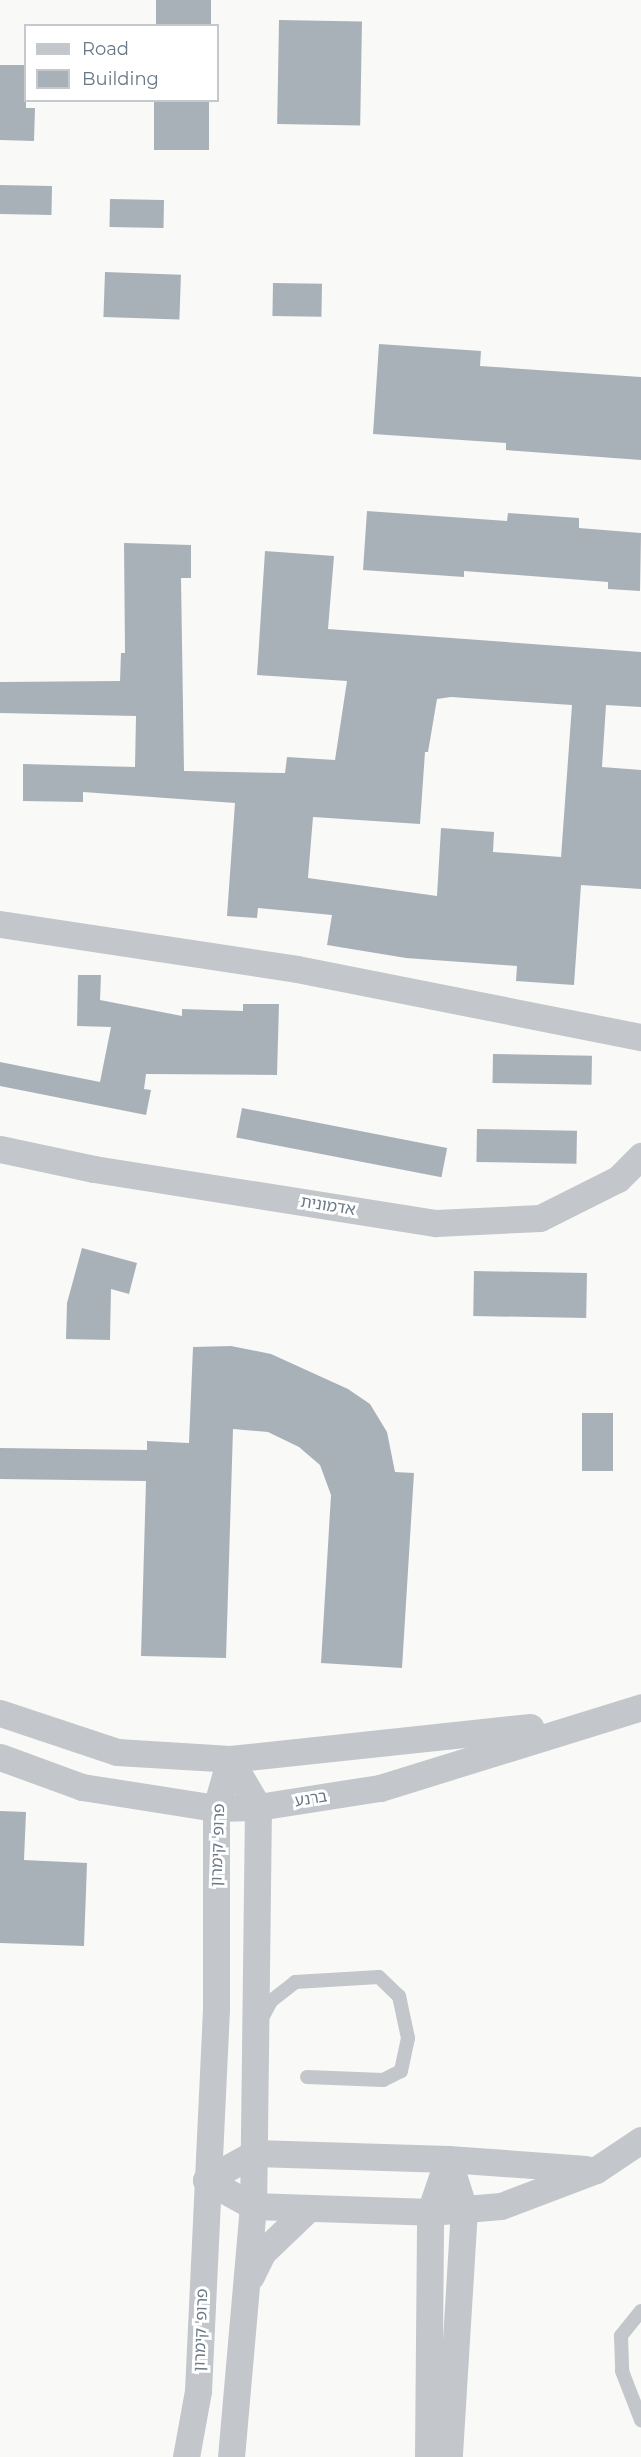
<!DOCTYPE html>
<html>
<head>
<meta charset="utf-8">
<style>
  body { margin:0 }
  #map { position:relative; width:641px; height:2457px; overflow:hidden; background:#f9f9f7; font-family:Montserrat,"Noto Sans Hebrew",sans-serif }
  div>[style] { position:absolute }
  .building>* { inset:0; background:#a9b1b8; transform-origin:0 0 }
  .service>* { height:14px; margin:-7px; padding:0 7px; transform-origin:7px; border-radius:7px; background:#c3c6ca }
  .minor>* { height:27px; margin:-13.5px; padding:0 13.5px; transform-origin:13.5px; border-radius:13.5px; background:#c3c6ca }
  span { translate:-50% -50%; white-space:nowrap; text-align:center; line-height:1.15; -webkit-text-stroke:6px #fff; paint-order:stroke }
  .street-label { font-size:16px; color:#697887 }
  .legend { position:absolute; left:24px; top:24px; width:195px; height:78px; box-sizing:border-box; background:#fff; border:2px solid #c3c9cf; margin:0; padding:8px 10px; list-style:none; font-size:18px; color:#697887 }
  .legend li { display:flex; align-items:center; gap:12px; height:30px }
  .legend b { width:30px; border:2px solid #c3c9cf }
</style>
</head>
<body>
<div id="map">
  <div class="building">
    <div style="left:156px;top:0;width:55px;height:26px"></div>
    <div style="left:279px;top:20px;width:83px;height:104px;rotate:1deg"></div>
    <div style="clip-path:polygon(0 65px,26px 65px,26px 108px,35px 108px,34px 141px,0 140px)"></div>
    <div style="left:154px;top:100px;width:55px;height:50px"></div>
    <div style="left:0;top:185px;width:52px;height:29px;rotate:1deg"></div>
    <div style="left:110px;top:199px;width:54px;height:28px;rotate:1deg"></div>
    <div style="left:105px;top:272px;width:76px;height:45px;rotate:2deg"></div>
    <div style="left:273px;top:283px;width:49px;height:33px;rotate:1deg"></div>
    <div style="clip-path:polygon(379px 344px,481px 351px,480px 366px,641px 377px,641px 460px,506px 450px,506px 443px,373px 434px)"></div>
    <div style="clip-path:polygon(367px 511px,507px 521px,508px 513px,579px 518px,579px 528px,641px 533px,640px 591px,608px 589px,608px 582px,464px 571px,464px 577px,363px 570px)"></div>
    <div style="clip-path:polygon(evenodd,124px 543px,191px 545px,191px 578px,181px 578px,184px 771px,285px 773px,287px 757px,335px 760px,347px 681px,257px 675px,265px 551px,334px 556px,328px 629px,641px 652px,641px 707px,606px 705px,602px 767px,641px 770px,641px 889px,581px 885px,574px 985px,516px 981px,517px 966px,406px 958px,327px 945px,332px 915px,258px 908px,257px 918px,227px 916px,235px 803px,83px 792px,83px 802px,23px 801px,23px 764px,135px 767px,136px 716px,0 713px,0 682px,120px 681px,121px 653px,125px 653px,124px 543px,451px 697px,572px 705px,561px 857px,493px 852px,494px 832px,441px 828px,437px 896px,308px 878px,313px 817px,420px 824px,425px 752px,428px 752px,437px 699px,451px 697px)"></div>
    <div style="clip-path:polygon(78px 975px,101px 975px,100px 1000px,182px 1016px,182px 1009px,243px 1011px,243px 1004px,279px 1004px,277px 1075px,146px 1074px,144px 1089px,151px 1090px,146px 1115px,0 1086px,0 1062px,100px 1082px,111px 1027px,77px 1026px)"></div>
    <div style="left:493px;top:1054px;width:99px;height:29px;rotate:1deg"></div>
    <div style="left:242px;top:1108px;width:209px;height:30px;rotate:11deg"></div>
    <div style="left:477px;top:1129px;width:100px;height:33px;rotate:1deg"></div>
    <div style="clip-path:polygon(82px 1248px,137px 1263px,129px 1294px,111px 1289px,110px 1340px,66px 1339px,67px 1303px)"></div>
    <div style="left:474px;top:1271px;width:113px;height:45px;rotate:1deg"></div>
    <div style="clip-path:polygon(231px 1346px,271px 1354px,348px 1389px,370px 1404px,387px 1432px,395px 1472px,414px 1473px,402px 1668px,321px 1663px,331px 1495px,320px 1465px,299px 1447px,268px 1432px,233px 1429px,226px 1658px,141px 1656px,146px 1481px,0 1479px,0 1448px,147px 1450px,147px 1441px,189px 1443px,193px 1347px)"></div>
    <div style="left:582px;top:1413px;width:31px;height:58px"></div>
    <div style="clip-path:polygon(0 1811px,26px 1812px,24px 1860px,87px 1863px,84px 1946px,0 1943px)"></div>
  </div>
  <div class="service">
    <div style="left:261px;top:2020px;width:21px;rotate:-62deg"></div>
    <div style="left:271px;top:2001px;width:31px;rotate:-38deg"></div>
    <div style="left:295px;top:1982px;width:84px;rotate:-3.4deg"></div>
    <div style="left:379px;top:1977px;width:28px;rotate:44deg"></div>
    <div style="left:399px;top:1996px;width:43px;rotate:77.9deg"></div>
    <div style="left:408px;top:2038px;width:34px;rotate:102deg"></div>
    <div style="left:401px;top:2071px;width:20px;rotate:153deg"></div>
    <div style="left:383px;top:2080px;width:76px;rotate:-177.7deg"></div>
    <div style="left:641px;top:2311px;width:32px;rotate:129deg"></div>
    <div style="left:621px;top:2336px;width:35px;rotate:88deg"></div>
    <div style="left:622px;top:2371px;width:53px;rotate:68.8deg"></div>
  </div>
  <div class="minor">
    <div style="left:0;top:924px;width:300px;rotate:8.6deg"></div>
    <div style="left:297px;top:969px;width:351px;rotate:11.2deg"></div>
    <div style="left:0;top:1149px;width:96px;rotate:12deg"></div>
    <div style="left:94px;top:1169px;width:346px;rotate:9deg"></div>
    <div style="left:436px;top:1223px;width:104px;rotate:-2.8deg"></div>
    <div style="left:540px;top:1218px;width:87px;rotate:-26.6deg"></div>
    <div style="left:618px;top:1179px;width:33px;rotate:-45deg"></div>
    <div style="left:0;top:1713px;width:123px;rotate:18.4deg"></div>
    <div style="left:117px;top:1752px;width:113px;rotate:3.5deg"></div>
    <div style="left:230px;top:1759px;width:302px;rotate:-6.1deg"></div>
    <div style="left:0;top:1757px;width:87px;rotate:20.1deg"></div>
    <div style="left:82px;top:1787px;width:136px;rotate:8.9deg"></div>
    <div style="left:216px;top:1808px;width:42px;rotate:-1.4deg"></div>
    <div style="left:258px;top:1807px;width:123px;rotate:-8.9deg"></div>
    <div style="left:380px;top:1788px;width:273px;rotate:-17.2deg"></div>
    <div style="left:230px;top:1759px;width:56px;rotate:59.7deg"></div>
    <div style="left:258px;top:1807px;width:399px;rotate:90.7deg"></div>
    <div style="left:253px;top:2206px;width:252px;rotate:95deg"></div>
    <div style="left:448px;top:2159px;width:52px;rotate:72.3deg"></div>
    <div style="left:464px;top:2209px;width:248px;rotate:93.5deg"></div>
    <div style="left:206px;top:2180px;width:54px;rotate:29deg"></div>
    <div style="left:253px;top:2206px;width:177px;rotate:1.9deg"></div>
    <div style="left:430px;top:2212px;width:71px;rotate:-4.8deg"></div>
    <div style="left:501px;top:2206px;width:102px;rotate:-20.8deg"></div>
    <div style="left:596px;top:2170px;width:54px;rotate:-33.7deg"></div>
    <div style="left:206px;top:2180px;width:56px;rotate:-28.9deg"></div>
    <div style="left:255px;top:2153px;width:193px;rotate:1.8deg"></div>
    <div style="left:448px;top:2159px;width:138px;rotate:4.1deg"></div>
    <div style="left:251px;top:2276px;width:25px;rotate:-64deg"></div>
    <div style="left:262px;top:2253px;width:65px;rotate:-43.8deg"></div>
    <div style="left:186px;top:2457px;width:67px;rotate:-79.7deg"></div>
    <div style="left:198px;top:2391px;width:383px;rotate:-87.3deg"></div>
    <div style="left:216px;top:2008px;width:200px;rotate:-90deg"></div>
    <div style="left:216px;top:1808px;width:51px;rotate:-74.1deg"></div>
    <div style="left:428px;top:2457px;width:245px;rotate:-89.5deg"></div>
    <div style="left:430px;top:2212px;width:56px;rotate:-71.2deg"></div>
  </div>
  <div class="street-label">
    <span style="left:328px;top:1206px;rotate:9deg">אדמונית</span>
    <span style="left:311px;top:1799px;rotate:-9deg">ברנע</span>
    <span style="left:218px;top:1845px;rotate:-88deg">פרופ' קימרון</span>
    <span style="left:201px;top:2330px;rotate:-88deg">פרופ' קימרון</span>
  </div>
  <ul class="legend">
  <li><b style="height:8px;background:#c3c6ca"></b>Road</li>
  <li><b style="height:16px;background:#a9b1b8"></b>Building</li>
  </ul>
</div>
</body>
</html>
